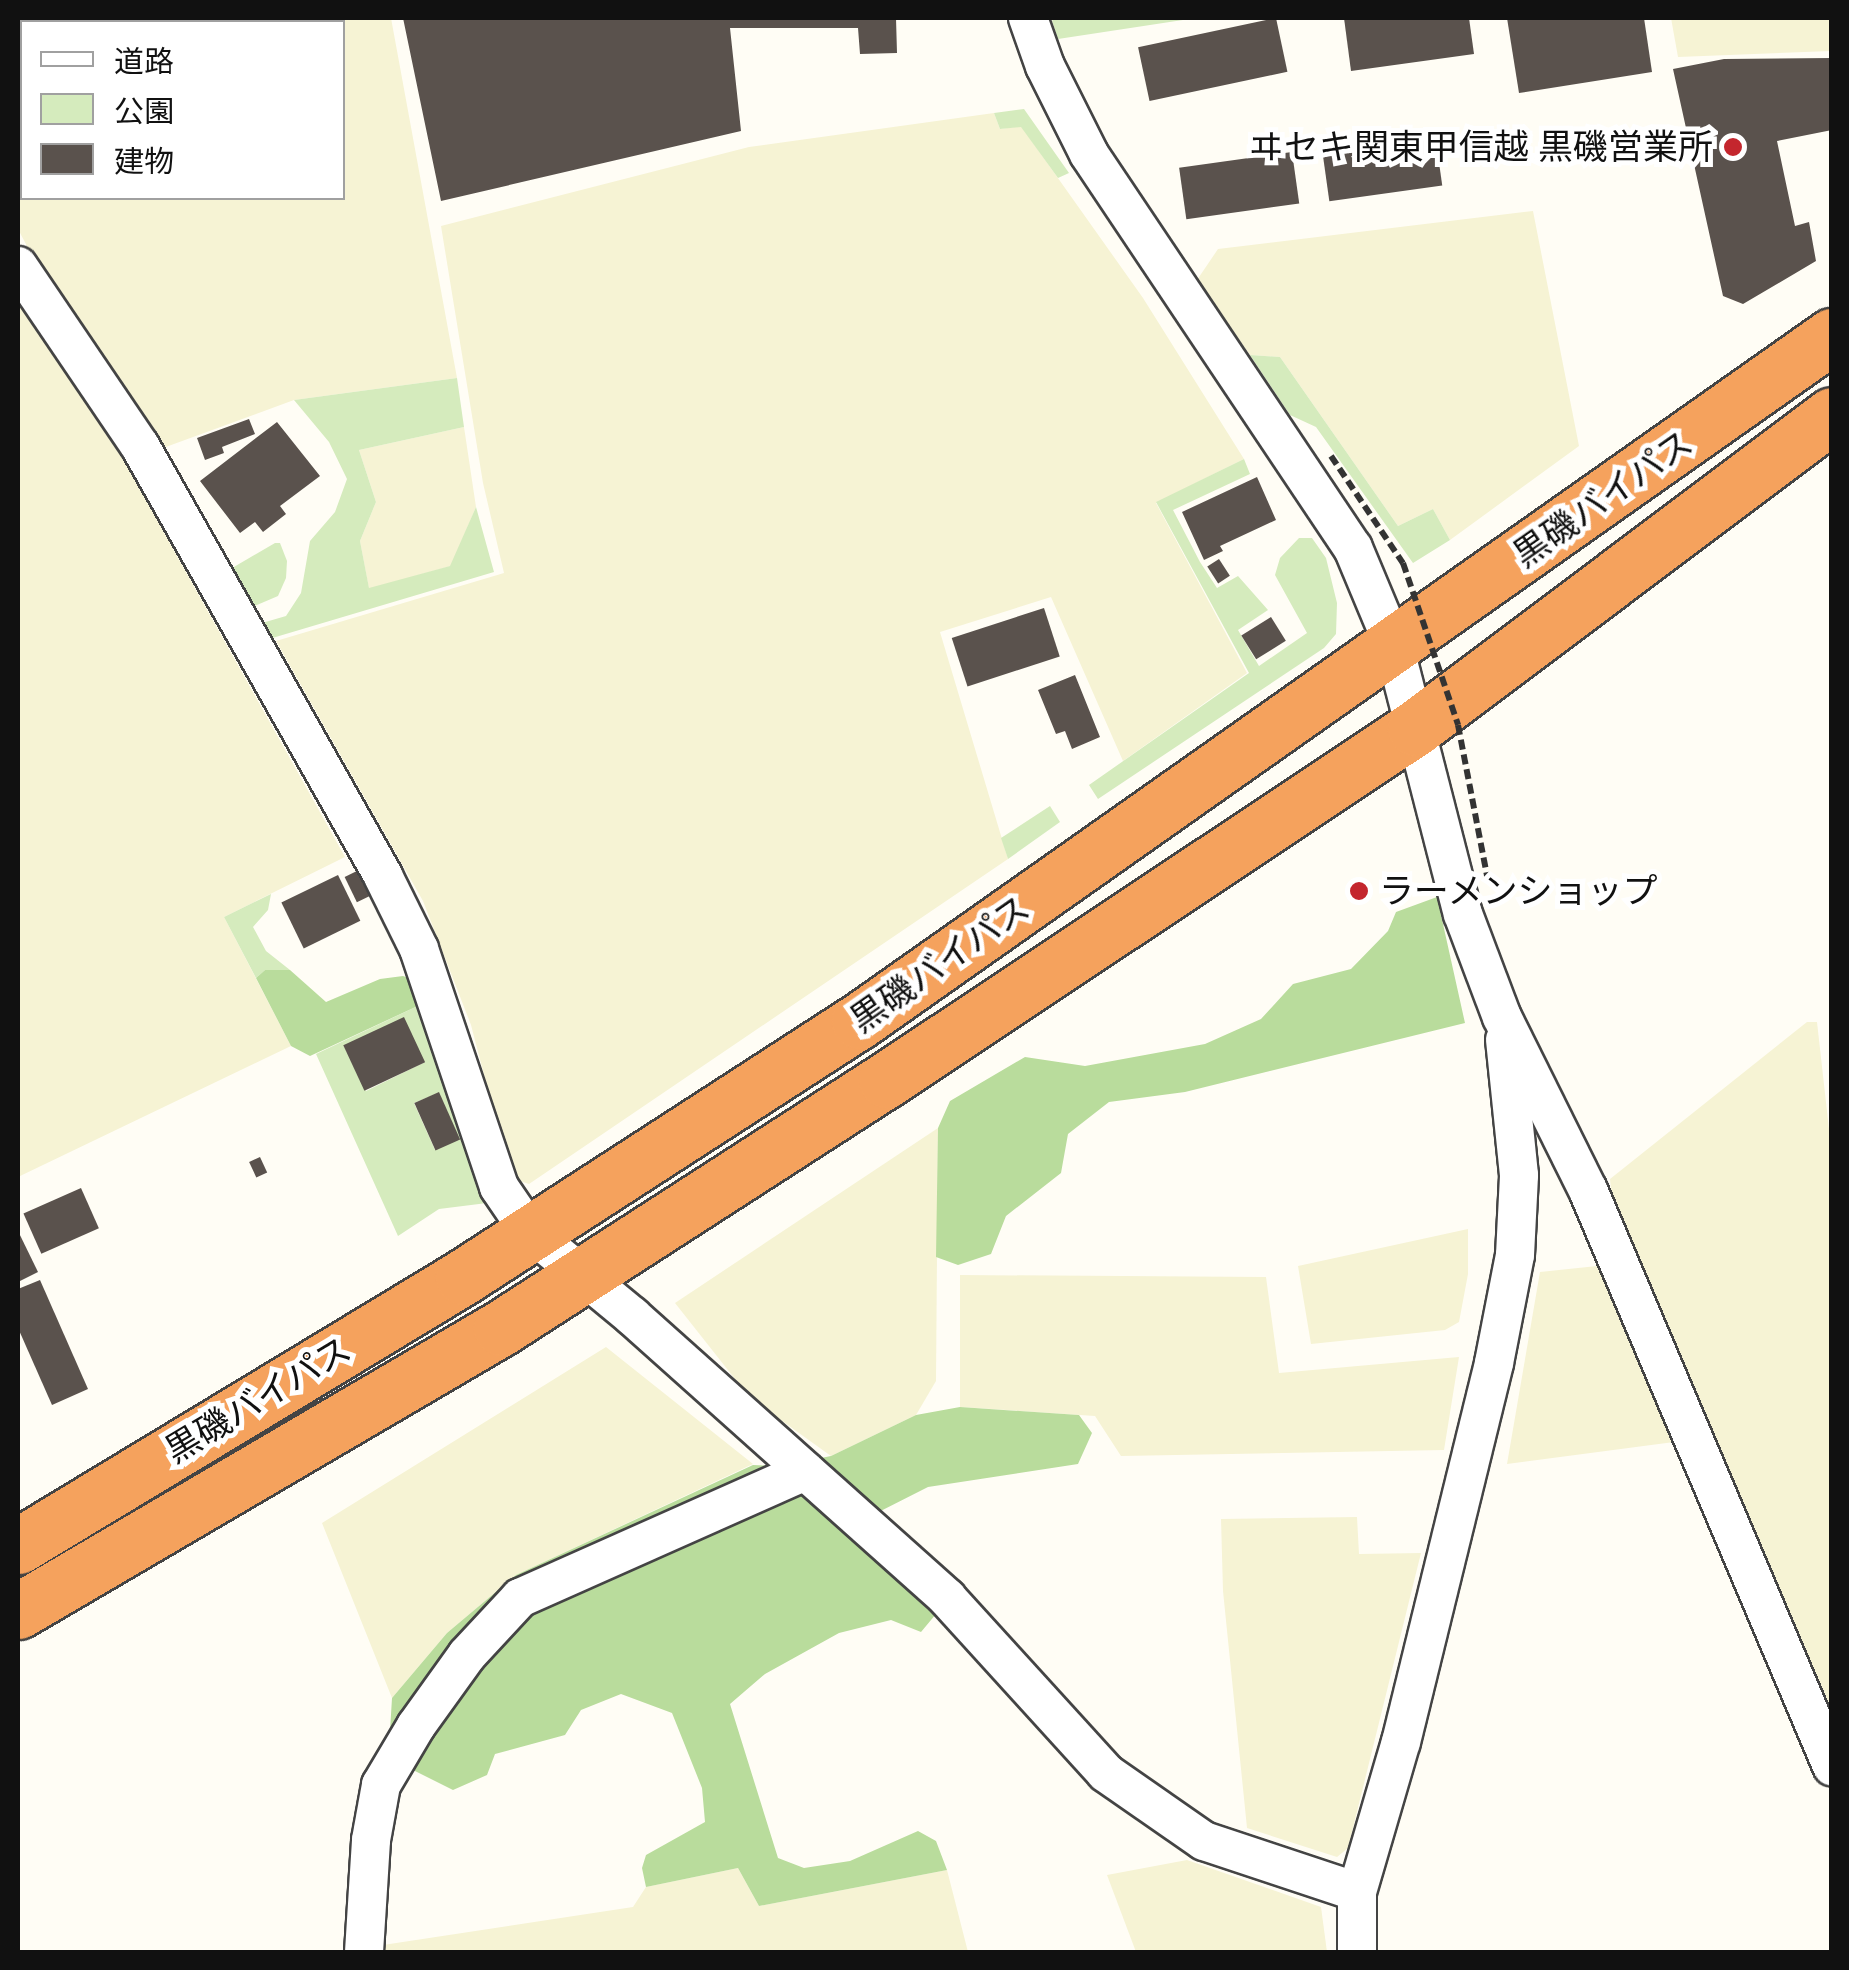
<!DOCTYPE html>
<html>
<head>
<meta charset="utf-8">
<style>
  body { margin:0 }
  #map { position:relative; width:1849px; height:1970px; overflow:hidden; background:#fffdf5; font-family:Lora,"Noto Sans JP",serif }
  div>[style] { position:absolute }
  .farmland>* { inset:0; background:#f6f3d4 }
  .green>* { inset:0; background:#d5ebbd }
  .forest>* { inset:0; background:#b9dc9c }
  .building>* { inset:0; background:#5a524d; transform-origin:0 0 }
  .roads { filter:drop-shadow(2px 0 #444) drop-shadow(-2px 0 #444) drop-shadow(0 2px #444) drop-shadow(0 -2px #444) }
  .minor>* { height:38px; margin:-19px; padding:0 19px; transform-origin:19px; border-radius:19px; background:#fff }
  .highway>* { height:55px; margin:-27.5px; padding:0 27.5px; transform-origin:27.5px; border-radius:27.5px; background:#f5a25d }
  .path-bridge>* { height:6px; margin-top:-3px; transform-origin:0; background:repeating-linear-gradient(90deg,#333 0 10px,transparent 0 15px) }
  .dots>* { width:28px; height:28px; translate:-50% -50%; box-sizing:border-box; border:5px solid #fff; border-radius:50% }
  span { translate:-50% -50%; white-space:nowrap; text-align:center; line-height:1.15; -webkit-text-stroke:10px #fff; paint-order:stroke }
  .poi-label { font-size:35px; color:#111 }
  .right { translate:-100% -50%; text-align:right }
  .left { translate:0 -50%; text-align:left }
  .street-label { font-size:35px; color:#111 }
  .frame { position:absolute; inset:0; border:20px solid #111; pointer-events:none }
  .legend { position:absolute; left:20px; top:20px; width:325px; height:180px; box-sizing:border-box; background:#fff; border:2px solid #a0a0a0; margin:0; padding:12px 18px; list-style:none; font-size:30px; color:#111 }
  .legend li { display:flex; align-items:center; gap:20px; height:50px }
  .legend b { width:50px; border:2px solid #a0a0a0 }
</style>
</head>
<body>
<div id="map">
  <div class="farmland">
    <div style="clip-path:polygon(evenodd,18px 18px,391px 18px,457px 378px,294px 400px,163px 448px,37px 265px,19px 231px,18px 18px,22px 22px,342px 22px,342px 198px,22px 198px,22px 22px)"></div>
    <div style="clip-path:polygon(1671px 18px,1831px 18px,1831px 51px,1678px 57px)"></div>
    <div style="clip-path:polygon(994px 113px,1000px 129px,1021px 126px,1143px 298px,1244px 459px,1156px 503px,1247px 673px,1123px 761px,1051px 597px,940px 632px,1008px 859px,529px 1184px,511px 1178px,471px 1025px,423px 901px,276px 641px,504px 573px,483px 483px,441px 226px,749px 147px)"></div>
    <div style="clip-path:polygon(1533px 211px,1579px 446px,1450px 540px,1433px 509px,1398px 526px,1280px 357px,1250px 355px,1197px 280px,1218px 249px)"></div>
    <div style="clip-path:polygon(18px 301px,124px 461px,345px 857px,224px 917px,291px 1046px,18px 1177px)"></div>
    <div style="clip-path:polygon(464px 427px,476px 507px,451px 566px,369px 589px,360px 541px,376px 502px,359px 450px)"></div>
    <div style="clip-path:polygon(1807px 1022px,1817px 1022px,1832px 1156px,1831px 1726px,1612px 1200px,1610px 1179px)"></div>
    <div style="clip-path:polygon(938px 1128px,936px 1381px,916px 1415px,831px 1456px,750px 1398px,675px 1303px)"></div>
    <div style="clip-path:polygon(1468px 1229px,1468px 1274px,1459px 1322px,1445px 1330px,1311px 1344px,1298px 1266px)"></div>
    <div style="clip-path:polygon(1597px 1266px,1674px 1442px,1507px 1464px,1540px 1272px)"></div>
    <div style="clip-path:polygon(960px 1275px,1266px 1277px,1279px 1373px,1459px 1357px,1444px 1450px,1121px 1456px,1095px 1416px,960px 1407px)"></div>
    <div style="clip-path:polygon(606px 1347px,753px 1464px,516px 1575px,447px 1633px,392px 1698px,322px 1523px)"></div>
    <div style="clip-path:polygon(1357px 1517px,1359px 1554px,1421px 1553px,1348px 1848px,1337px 1857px,1247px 1828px,1223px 1591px,1221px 1519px)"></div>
    <div style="clip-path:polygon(1187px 1860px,1321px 1907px,1327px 1952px,1136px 1952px,1107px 1875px)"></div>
    <div style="clip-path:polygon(738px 1868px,759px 1906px,947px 1870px,968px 1952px,380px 1952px,383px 1945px,633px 1907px,646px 1887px)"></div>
  </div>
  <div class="green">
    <div style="clip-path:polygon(1055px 18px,1196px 18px,1058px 39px,1052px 21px)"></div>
    <div style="clip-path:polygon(1024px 109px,1069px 173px,1058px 178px,1021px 127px,1000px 129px,994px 113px)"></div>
    <div style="clip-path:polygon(1250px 355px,1280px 357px,1398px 526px,1433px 509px,1450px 540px,1413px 563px,1316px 427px,1290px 415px)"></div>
    <div style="clip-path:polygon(457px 378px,464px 427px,359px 450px,376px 502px,360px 541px,369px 588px,450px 566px,476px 507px,494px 572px,269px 639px,262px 623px,286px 616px,301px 593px,310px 541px,335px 512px,347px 479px,329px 442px,294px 400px)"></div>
    <div style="clip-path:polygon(1244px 459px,1250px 474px,1173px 510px,1200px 562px,1217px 588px,1238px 576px,1268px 610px,1238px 630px,1259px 666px,1307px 633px,1275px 575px,1280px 558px,1299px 538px,1312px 538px,1326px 558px,1337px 603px,1336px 634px,1324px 648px,1098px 799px,1089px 785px,1249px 673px,1156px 502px)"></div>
    <div style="clip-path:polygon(275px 543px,280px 543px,287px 561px,286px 578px,278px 596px,250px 608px,227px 571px)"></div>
    <div style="clip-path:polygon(1050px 806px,1060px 822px,1008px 859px,1001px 838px)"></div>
    <div style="clip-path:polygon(271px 894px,268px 910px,253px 927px,266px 951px,290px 970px,265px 970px,256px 978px,224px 917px)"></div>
    <div style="clip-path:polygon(evenodd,422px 1004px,487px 1203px,439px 1209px,398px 1236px,316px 1054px,422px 1004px,344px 1046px,425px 1062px,366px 1091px,344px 1046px,422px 1004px,438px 1093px,435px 1150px,414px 1103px,438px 1093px)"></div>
  </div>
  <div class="forest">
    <div style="clip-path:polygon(1437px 897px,1465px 1023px,1185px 1092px,1109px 1102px,1068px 1134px,1061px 1173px,1006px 1216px,991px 1254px,958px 1265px,936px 1257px,938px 1128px,950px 1101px,1025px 1057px,1085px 1066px,1205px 1044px,1261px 1019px,1293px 984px,1351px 969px,1388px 931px,1396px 912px)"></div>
    <div style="clip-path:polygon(265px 970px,290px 970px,326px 1002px,380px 979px,403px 976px,414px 980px,422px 1004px,310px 1056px,291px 1046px,256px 978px)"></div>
    <div style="clip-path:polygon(960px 1407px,1079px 1415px,1092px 1433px,1078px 1464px,928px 1487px,853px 1525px,936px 1614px,921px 1632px,891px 1620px,839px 1633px,765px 1674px,730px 1704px,778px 1858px,804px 1868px,850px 1861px,918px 1831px,936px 1841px,947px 1870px,759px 1906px,738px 1868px,646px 1887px,642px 1868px,646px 1855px,705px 1822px,702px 1788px,672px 1713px,621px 1694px,581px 1710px,565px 1735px,495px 1754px,487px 1775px,453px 1790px,411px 1769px,390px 1731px,392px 1698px,447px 1633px,516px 1575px,753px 1465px,781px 1466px,831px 1456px,916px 1415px)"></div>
  </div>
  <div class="building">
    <div style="clip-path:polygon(403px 18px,896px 18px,897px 53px,860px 54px,858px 28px,730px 28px,741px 131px,441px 201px)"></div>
    <div style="left:1276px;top:18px;width:55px;height:141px;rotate:78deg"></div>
    <div style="clip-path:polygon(1344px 18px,1469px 18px,1474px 54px,1351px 71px)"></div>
    <div style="clip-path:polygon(1507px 18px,1644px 18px,1652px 72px,1519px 93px)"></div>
    <div style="clip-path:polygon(1832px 58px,1832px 130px,1777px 141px,1795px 226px,1809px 222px,1816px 261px,1743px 304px,1723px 296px,1673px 69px,1724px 59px)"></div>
    <div style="left:1435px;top:134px;width:52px;height:114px;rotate:82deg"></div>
    <div style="left:1292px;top:152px;width:52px;height:114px;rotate:82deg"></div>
    <div style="clip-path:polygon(249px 419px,255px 434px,222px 447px,224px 453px,205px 460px,197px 438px)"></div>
    <div style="clip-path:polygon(277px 422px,320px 476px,280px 506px,286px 514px,263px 532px,255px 522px,240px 533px,200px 481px)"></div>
    <div style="clip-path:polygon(1257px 477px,1276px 520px,1220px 546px,1223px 551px,1204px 560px,1182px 512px)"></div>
    <div style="left:1219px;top:559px;width:20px;height:14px;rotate:57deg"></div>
    <div style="left:1044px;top:608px;width:51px;height:97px;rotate:72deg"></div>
    <div style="left:1271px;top:617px;width:28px;height:35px;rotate:58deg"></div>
    <div style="clip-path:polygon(1075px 675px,1100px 737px,1072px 749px,1065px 731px,1056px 734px,1038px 690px)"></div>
    <div style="left:359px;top:870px;width:28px;height:16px;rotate:64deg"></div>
    <div style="left:338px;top:875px;width:51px;height:63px;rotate:64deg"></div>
    <div style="left:404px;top:1017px;width:50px;height:67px;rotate:65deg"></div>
    <div style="left:439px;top:1092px;width:52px;height:27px;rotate:66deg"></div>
    <div style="left:260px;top:1157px;width:17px;height:12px;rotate:65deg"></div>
    <div style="left:81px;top:1188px;width:44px;height:63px;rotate:66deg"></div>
    <div style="clip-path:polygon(18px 1231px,38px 1272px,18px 1282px)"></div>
    <div style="clip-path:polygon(40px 1280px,88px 1389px,52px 1405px,18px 1328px,18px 1289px)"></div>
  </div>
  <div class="roads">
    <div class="minor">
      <div style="left:1028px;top:18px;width:51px;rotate:70.5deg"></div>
      <div style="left:1045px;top:66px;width:98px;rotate:63.4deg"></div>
      <div style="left:1089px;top:154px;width:474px;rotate:56.2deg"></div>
      <div style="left:1353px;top:548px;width:106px;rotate:67.3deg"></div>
      <div style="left:1394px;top:646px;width:277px;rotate:75.6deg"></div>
      <div style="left:1463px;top:914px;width:110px;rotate:69.3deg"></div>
      <div style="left:1502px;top:1017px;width:193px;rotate:63.6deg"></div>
      <div style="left:1588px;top:1190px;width:626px;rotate:67.04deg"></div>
      <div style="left:18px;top:266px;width:217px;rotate:55.9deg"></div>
      <div style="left:140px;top:446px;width:494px;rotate:60.5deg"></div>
      <div style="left:383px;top:876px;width:81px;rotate:63.7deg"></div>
      <div style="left:419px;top:949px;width:251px;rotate:71.4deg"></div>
      <div style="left:499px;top:1187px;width:53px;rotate:55.7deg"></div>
      <div style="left:529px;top:1231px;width:134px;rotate:39.5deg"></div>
      <div style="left:632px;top:1316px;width:423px;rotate:41.8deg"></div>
      <div style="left:947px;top:1598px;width:236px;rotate:47.7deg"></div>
      <div style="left:1106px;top:1773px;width:119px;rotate:34.8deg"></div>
      <div style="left:1204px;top:1841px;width:161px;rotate:18.4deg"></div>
      <div style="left:364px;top:1952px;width:112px;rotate:-86.4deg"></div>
      <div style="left:371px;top:1840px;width:56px;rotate:-79.7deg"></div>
      <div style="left:381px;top:1785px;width:69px;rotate:-59.3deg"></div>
      <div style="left:416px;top:1726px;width:87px;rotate:-54.3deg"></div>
      <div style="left:467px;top:1655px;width:78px;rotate:-47.1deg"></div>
      <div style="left:520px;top:1598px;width:312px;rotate:-24deg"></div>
      <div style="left:1357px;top:1952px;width:60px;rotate:-90deg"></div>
      <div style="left:1357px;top:1892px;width:156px;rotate:-73.7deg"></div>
      <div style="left:1401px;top:1742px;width:390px;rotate:-76.2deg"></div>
      <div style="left:1494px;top:1363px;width:110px;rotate:-79deg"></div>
      <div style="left:1515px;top:1255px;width:80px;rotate:-87.1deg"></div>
      <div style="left:1519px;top:1175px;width:136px;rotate:-95.9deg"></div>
    </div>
    <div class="highway">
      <div style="left:18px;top:1546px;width:520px;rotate:-31.15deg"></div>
      <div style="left:463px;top:1277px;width:472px;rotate:-32.9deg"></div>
      <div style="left:859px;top:1021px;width:1190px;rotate:-35.15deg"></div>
      <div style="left:18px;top:1611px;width:560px;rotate:-30.37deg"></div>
      <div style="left:501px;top:1328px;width:458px;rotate:-32.8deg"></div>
      <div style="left:886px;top:1080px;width:635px;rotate:-33.64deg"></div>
      <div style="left:1415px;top:728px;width:521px;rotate:-36.89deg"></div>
    </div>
  </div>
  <div class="path-bridge">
    <div style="left:1331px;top:456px;width:129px;rotate:56.1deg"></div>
    <div style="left:1403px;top:563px;width:171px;rotate:71.2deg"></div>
    <div style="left:1458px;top:725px;width:164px;rotate:79.1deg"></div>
  </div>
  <div class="dots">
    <div style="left:1733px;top:147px;background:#c4262e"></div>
    <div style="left:1359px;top:891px;background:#c4262e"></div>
  </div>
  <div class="poi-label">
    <span class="right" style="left:1713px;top:147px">ヰセキ関東甲信越 黒磯営業所</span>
    <span class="left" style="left:1379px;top:891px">ラーメンショップ</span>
  </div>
  <div class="street-label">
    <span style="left:1603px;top:499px;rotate:-35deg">黒磯バイパス</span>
    <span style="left:940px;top:964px;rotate:-35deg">黒磯バイパス</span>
    <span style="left:258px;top:1400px;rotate:-31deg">黒磯バイパス</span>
  </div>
  <div class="frame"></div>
  <ul class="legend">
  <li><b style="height:12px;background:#fff"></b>道路</li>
  <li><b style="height:28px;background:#d5ebbd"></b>公園</li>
  <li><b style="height:28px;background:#5a524d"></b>建物</li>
  </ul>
</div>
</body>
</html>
